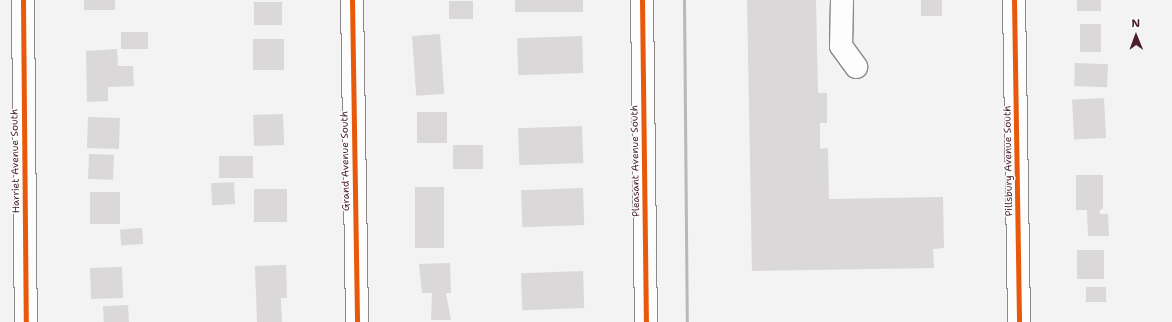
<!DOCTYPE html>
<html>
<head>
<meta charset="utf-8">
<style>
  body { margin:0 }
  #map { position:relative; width:1172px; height:322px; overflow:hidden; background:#f3f3f3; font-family:"Shantell Sans",sans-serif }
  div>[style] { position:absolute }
  .building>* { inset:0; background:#dad8d9; transform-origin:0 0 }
  .roads { filter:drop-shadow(1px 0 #8e8688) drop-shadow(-1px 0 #8e8688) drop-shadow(0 1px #8e8688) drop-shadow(0 -1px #8e8688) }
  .minor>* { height:22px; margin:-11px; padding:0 11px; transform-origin:11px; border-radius:11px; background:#fdfdfd }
  .rail>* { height:3px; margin:-1.5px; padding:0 1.5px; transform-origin:1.5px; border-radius:1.5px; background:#bbb6b8 }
  .cycleway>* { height:5px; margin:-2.5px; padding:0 2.5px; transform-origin:2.5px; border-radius:2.5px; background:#e8590c }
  span { translate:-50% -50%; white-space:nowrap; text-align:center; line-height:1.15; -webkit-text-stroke:3px #fff; paint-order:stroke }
  .street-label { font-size:10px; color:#4a1f2b }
  .north { position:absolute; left:1116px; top:16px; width:40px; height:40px; -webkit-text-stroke:3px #fff; paint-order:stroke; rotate:359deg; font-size:11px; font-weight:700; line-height:16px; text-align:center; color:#4a1f2b }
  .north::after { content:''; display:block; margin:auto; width:14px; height:18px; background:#4a1f2b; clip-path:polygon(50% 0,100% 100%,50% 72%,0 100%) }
</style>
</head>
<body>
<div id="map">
  <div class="building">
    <div style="left:84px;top:0;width:31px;height:10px"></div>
    <div style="left:515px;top:0;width:68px;height:12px"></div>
    <div style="clip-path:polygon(747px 0,816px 0,818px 93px,827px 93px,827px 123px,820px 123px,820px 149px,828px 148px,829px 199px,943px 197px,944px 248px,933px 249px,934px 268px,752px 271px)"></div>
    <div style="left:921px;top:0;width:21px;height:16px"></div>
    <div style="left:1077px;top:0;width:24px;height:11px"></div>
    <div style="left:473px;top:1px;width:18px;height:24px;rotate:90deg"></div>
    <div style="left:282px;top:2px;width:23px;height:28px;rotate:90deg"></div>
    <div style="left:1080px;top:24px;width:21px;height:28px"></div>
    <div style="left:148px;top:32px;width:17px;height:27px;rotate:90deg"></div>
    <div style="left:440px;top:34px;width:60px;height:28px;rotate:86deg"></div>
    <div style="left:582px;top:36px;width:37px;height:65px;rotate:88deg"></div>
    <div style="left:253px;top:39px;width:31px;height:31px"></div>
    <div style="clip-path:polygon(117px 49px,118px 66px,133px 66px,134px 86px,108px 87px,108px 101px,87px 102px,86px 51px)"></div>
    <div style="left:1075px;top:63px;width:33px;height:23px;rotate:2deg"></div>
    <div style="left:1104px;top:98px;width:40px;height:32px;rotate:87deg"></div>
    <div style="left:417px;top:112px;width:30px;height:31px"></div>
    <div style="left:283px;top:114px;width:31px;height:30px;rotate:88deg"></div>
    <div style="left:88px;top:117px;width:32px;height:31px;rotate:2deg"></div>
    <div style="left:582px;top:126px;width:37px;height:64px;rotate:88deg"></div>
    <div style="left:483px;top:145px;width:24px;height:30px;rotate:90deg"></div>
    <div style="left:89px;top:154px;width:25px;height:25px;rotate:2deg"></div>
    <div style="left:219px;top:156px;width:34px;height:22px"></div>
    <div style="clip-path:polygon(1076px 175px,1103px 175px,1103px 209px,1100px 210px,1100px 214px,1108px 214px,1109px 236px,1088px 236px,1087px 210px,1076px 210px)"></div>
    <div style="left:234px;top:182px;width:22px;height:23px;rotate:87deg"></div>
    <div style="left:415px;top:187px;width:29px;height:61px"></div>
    <div style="left:583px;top:188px;width:37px;height:62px;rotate:88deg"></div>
    <div style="left:254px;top:189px;width:33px;height:33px"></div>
    <div style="left:90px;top:192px;width:30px;height:32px"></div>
    <div style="left:142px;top:228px;width:16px;height:22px;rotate:86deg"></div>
    <div style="left:1104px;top:250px;width:29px;height:27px;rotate:90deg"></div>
    <div style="clip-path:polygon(450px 263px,451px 293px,446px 293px,451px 320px,431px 320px,432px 293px,422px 293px,419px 264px)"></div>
    <div style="clip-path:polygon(286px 265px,287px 298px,281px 298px,282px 322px,257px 322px,255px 266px)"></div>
    <div style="left:122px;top:267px;width:31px;height:32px;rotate:88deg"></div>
    <div style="left:583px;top:271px;width:37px;height:62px;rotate:88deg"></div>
    <div style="left:1106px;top:287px;width:15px;height:20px;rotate:90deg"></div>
    <div style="left:128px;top:305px;width:17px;height:25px;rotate:87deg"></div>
  </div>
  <div class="roads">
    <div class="minor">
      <div style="left:23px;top:0;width:322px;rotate:89.5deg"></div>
      <div style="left:352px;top:0;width:322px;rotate:89.1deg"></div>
      <div style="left:642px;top:0;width:322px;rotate:89.3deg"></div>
      <div style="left:842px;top:0;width:46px;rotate:91.2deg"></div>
      <div style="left:841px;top:46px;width:26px;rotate:54deg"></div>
      <div style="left:1014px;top:0;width:322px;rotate:89.1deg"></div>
    </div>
  </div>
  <div class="rail">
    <div style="left:684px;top:0;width:322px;rotate:89.5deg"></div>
  </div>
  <div class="cycleway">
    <div style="left:23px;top:0;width:322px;rotate:89.5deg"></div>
    <div style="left:352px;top:0;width:322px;rotate:89.1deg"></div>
    <div style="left:642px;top:0;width:322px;rotate:89.3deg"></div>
    <div style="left:1014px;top:0;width:322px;rotate:89.1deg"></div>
  </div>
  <div class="street-label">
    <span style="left:15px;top:161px;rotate:-91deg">Harriet Avenue South</span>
    <span style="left:345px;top:161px;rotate:-91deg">Grand Avenue South</span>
    <span style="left:635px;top:161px;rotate:-91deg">Pleasant Avenue South</span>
    <span style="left:1008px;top:161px;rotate:-91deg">Pillsbury Avenue South</span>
  </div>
  <div class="north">N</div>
</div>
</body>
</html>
